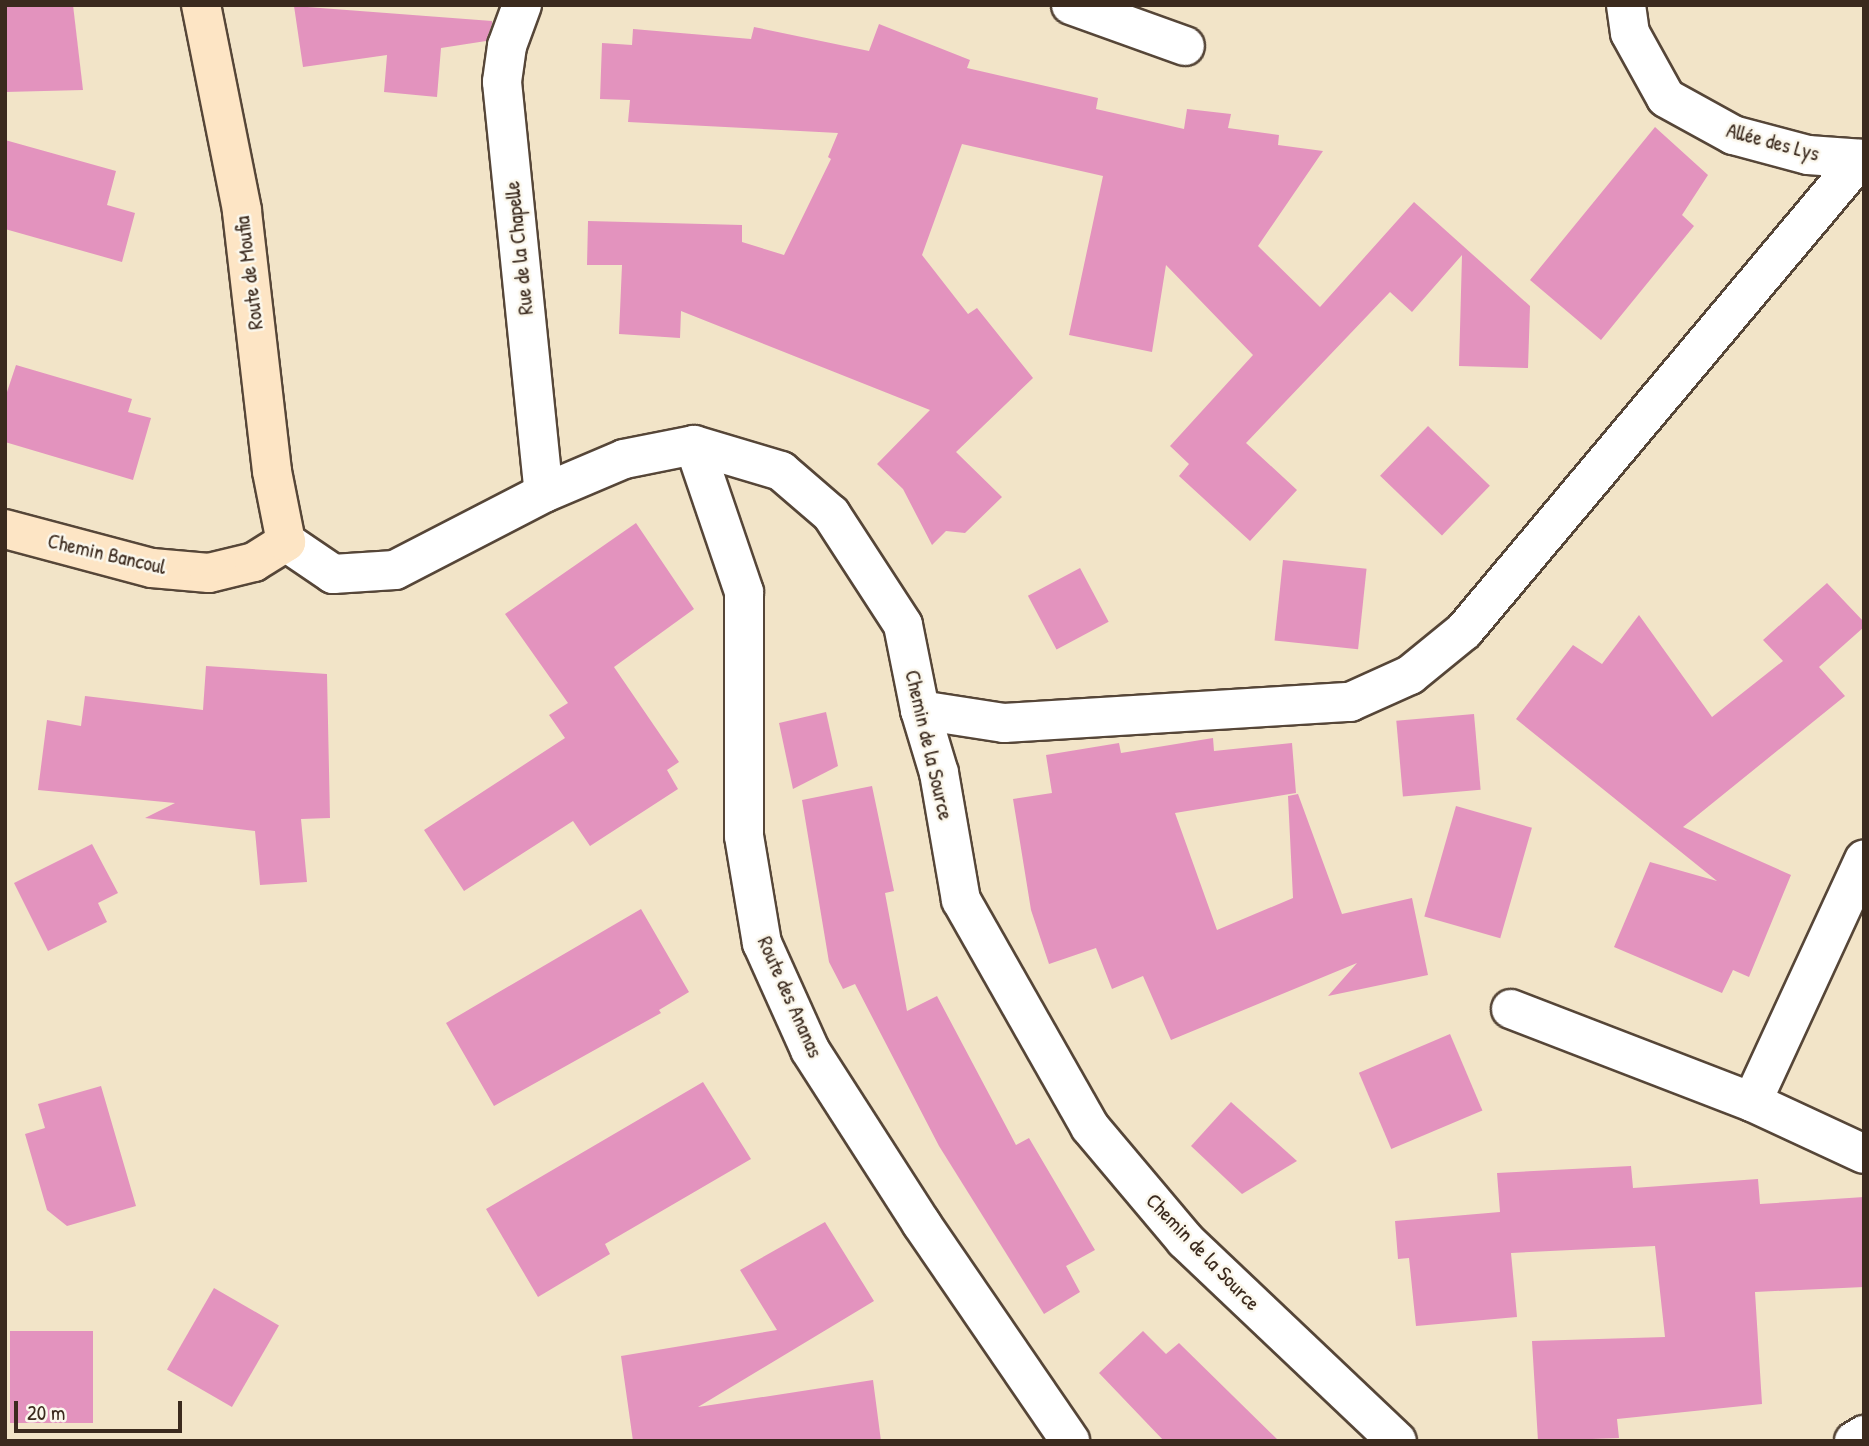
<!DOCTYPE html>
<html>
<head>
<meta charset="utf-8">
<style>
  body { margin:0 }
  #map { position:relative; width:1869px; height:1446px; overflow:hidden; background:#f2e4c8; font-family:"Patrick Hand",sans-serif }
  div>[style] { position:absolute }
  .building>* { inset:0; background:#e393be; transform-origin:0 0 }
  .roads { filter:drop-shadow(2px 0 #564638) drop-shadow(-2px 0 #564638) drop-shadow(0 2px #564638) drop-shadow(0 -2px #564638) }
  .minor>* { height:38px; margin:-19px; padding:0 19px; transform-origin:19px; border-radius:19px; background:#fff }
  .secondary>* { height:38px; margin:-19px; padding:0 19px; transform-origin:19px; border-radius:19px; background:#fde5c5 }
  span { translate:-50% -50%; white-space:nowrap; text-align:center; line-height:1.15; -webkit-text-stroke:5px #fbf7ec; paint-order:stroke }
  .street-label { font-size:21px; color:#3b2a1e }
  .frame { position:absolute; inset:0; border:7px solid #3b2a1e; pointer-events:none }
  .scale { position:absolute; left:14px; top:1401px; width:168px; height:32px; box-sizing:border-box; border:4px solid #3b2a1e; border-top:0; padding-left:9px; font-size:21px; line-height:24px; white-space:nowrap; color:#3b2a1e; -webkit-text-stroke:5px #fbf7ec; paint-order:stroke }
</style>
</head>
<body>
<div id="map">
  <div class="building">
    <div style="clip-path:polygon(5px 5px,73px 5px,83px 90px,5px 92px)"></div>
    <div style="clip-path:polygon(294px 6px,492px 21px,492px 24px,486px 41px,441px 48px,437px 97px,384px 92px,387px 55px,303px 67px)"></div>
    <div style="clip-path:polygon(879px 24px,970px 60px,967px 68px,1098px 98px,1096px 109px,1184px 129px,1187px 109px,1231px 114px,1228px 128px,1279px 135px,1278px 145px,1323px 151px,1258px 246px,1320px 307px,1414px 202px,1530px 306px,1528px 368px,1459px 366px,1462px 255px,1412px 312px,1390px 292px,1246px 443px,1297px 490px,1250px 541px,1179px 476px,1189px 464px,1170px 446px,1253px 355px,1166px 265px,1152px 352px,1069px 335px,1103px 176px,962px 144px,922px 255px,968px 314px,977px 308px,1033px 378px,956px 452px,1002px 497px,965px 533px,946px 531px,932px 545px,903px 489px,877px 464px,930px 410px,681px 311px,680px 338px,619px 334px,622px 265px,587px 265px,588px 221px,742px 225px,742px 242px,784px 255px,831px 159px,828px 157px,838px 133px,628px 122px,630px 100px,600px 99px,602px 43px,632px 45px,633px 29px,751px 39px,754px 27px,869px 51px)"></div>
    <div style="clip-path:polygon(1655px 127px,1708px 175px,1682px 215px,1694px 226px,1601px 340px,1530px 280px)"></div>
    <div style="clip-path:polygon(5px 140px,116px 171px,107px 205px,135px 213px,122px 262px,5px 229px)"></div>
    <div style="clip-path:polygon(16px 365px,132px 399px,128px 412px,151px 418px,133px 480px,5px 442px,5px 398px)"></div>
    <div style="left:1428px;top:426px;width:86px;height:69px;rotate:44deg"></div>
    <div style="clip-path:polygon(636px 523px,694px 609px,614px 667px,679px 762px,667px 770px,678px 789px,590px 846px,573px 821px,464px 891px,424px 830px,565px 738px,549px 715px,568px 703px,505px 614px)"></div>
    <div style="left:1283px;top:560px;width:84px;height:81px;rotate:6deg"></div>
    <div style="left:1080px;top:568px;width:61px;height:59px;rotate:62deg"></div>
    <div style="clip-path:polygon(1827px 583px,1864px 622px,1864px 627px,1819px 667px,1845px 696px,1683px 827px,1791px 875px,1749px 977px,1733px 970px,1722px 993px,1614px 947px,1650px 862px,1717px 881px,1516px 719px,1573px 645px,1602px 664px,1639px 615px,1712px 717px,1783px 661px,1763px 640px)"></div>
    <div style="clip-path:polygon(206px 666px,327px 674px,330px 818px,301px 819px,307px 882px,260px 885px,255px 831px,145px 818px,175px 803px,38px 790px,47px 720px,81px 726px,85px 696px,203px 710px)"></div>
    <div style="clip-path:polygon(826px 712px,838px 766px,793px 789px,779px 723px)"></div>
    <div style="left:1474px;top:714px;width:76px;height:78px;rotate:85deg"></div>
    <div style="clip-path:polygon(1213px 738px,1214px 751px,1292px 743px,1296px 793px,1175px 813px,1217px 930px,1293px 898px,1288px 796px,1298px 794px,1342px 914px,1412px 898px,1428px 975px,1328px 996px,1357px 963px,1171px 1040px,1143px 976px,1112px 989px,1096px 948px,1049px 964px,1031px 910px,1013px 799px,1052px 793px,1046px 755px,1119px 743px,1121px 753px)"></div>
    <div style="clip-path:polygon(872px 786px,894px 891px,885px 893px,907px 1011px,937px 996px,1016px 1145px,1029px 1138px,1095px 1250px,1066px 1266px,1080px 1292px,1044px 1314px,939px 1146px,855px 984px,843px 989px,829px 962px,802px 800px)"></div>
    <div style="left:1456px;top:806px;width:79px;height:115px;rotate:16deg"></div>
    <div style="clip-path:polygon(92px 844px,118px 893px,98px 903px,107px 922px,48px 951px,14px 883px)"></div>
    <div style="clip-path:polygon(641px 909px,689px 992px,659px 1010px,661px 1013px,494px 1106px,446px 1023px)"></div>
    <div style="left:1450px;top:1034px;width:83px;height:99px;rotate:67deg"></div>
    <div style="clip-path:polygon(703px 1082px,751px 1159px,605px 1244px,610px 1254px,538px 1297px,486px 1209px)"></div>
    <div style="clip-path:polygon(101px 1086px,136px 1206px,67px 1226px,47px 1210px,25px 1134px,45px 1128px,38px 1104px)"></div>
    <div style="clip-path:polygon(1231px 1102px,1297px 1161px,1242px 1194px,1191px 1146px)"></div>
    <div style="clip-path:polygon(1631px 1166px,1633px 1188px,1758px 1179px,1760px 1204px,1864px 1197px,1864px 1287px,1755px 1292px,1762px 1404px,1617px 1419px,1619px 1438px,1538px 1441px,1532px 1341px,1665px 1337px,1655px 1246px,1511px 1253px,1517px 1317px,1416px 1326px,1409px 1258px,1398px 1259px,1395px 1221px,1500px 1212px,1497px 1173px)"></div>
    <div style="clip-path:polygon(825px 1222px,874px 1301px,698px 1407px,873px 1380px,881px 1441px,633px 1441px,621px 1356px,777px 1330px,740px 1270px)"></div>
    <div style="left:214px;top:1288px;width:75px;height:94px;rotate:30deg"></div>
    <div style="left:93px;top:1331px;width:92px;height:83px;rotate:90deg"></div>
    <div style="clip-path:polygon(1143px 1331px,1166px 1354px,1179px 1343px,1279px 1441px,1164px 1441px,1099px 1373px)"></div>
  </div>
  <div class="roads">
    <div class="minor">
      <div style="left:522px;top:5px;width:44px;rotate:110.1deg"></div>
      <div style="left:507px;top:46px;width:36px;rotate:98deg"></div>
      <div style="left:502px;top:82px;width:413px;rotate:84.2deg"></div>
      <div style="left:1071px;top:5px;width:121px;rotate:19.8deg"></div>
      <div style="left:1626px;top:5px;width:28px;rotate:82deg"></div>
      <div style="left:1630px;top:33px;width:74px;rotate:61deg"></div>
      <div style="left:1666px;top:98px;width:77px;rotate:28.9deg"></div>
      <div style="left:1733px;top:135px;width:78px;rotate:14.9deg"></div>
      <div style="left:1808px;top:155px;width:56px;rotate:4.1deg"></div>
      <div style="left:694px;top:445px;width:155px;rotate:71.2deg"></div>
      <div style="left:744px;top:592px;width:244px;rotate:90deg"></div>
      <div style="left:744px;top:836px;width:109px;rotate:80.5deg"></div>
      <div style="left:762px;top:943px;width:117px;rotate:65.8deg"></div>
      <div style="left:810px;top:1050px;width:206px;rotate:57.3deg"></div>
      <div style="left:921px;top:1223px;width:264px;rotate:55.6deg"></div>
      <div style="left:286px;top:542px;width:57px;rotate:34.2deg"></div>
      <div style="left:333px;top:574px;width:62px;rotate:-3.7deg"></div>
      <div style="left:395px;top:570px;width:168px;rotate:-27.3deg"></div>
      <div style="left:544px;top:493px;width:87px;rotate:-23deg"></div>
      <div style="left:624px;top:459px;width:71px;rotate:-11.3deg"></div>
      <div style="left:694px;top:445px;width:91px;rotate:16.6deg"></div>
      <div style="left:781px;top:471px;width:66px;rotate:40.7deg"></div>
      <div style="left:831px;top:514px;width:132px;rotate:57deg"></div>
      <div style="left:903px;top:625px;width:87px;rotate:78.7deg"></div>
      <div style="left:920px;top:710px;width:66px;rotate:73.2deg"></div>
      <div style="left:939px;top:773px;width:129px;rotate:80.2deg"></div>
      <div style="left:961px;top:900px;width:261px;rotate:60.4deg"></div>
      <div style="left:1090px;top:1127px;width:148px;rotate:49.9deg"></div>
      <div style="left:1185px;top:1240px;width:292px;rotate:43.5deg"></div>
      <div style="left:920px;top:710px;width:85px;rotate:8.8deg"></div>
      <div style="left:1004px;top:723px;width:347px;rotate:-3.5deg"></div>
      <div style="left:1350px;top:702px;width:66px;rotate:-24.2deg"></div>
      <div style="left:1410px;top:675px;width:70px;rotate:-39.2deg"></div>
      <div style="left:1464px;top:631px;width:616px;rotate:-50deg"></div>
      <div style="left:1511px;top:1009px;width:258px;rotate:21.1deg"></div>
      <div style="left:1752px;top:1102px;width:123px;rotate:24.9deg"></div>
      <div style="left:1752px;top:1102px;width:267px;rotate:-65.2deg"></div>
      <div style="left:1854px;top:1441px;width:12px;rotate:-31deg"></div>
    </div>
    <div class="secondary">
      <div style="left:5px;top:529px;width:152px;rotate:14.9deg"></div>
      <div style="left:152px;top:568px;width:57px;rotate:5deg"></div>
      <div style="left:209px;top:573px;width:46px;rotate:-13.7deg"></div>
      <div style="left:254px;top:562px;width:38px;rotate:-32deg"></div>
      <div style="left:286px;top:542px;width:72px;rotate:-101.2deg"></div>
      <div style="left:272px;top:471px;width:263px;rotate:-96.6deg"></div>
      <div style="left:242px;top:210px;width:209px;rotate:-101.3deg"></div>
    </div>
  </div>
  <div class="street-label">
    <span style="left:1773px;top:142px;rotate:15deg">Allée des Lys</span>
    <span style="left:519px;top:248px;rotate:-96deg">Rue de la Chapelle</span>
    <span style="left:249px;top:273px;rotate:-97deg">Route de Moufia</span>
    <span style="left:107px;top:554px;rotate:13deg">Chemin Bancoul</span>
    <span style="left:929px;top:745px;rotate:77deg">Chemin de la Source</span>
    <span style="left:790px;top:997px;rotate:66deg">Route des Ananas</span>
    <span style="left:1203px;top:1252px;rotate:46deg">Chemin de la Source</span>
  </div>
  <div class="frame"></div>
  <div class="scale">20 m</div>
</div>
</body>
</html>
